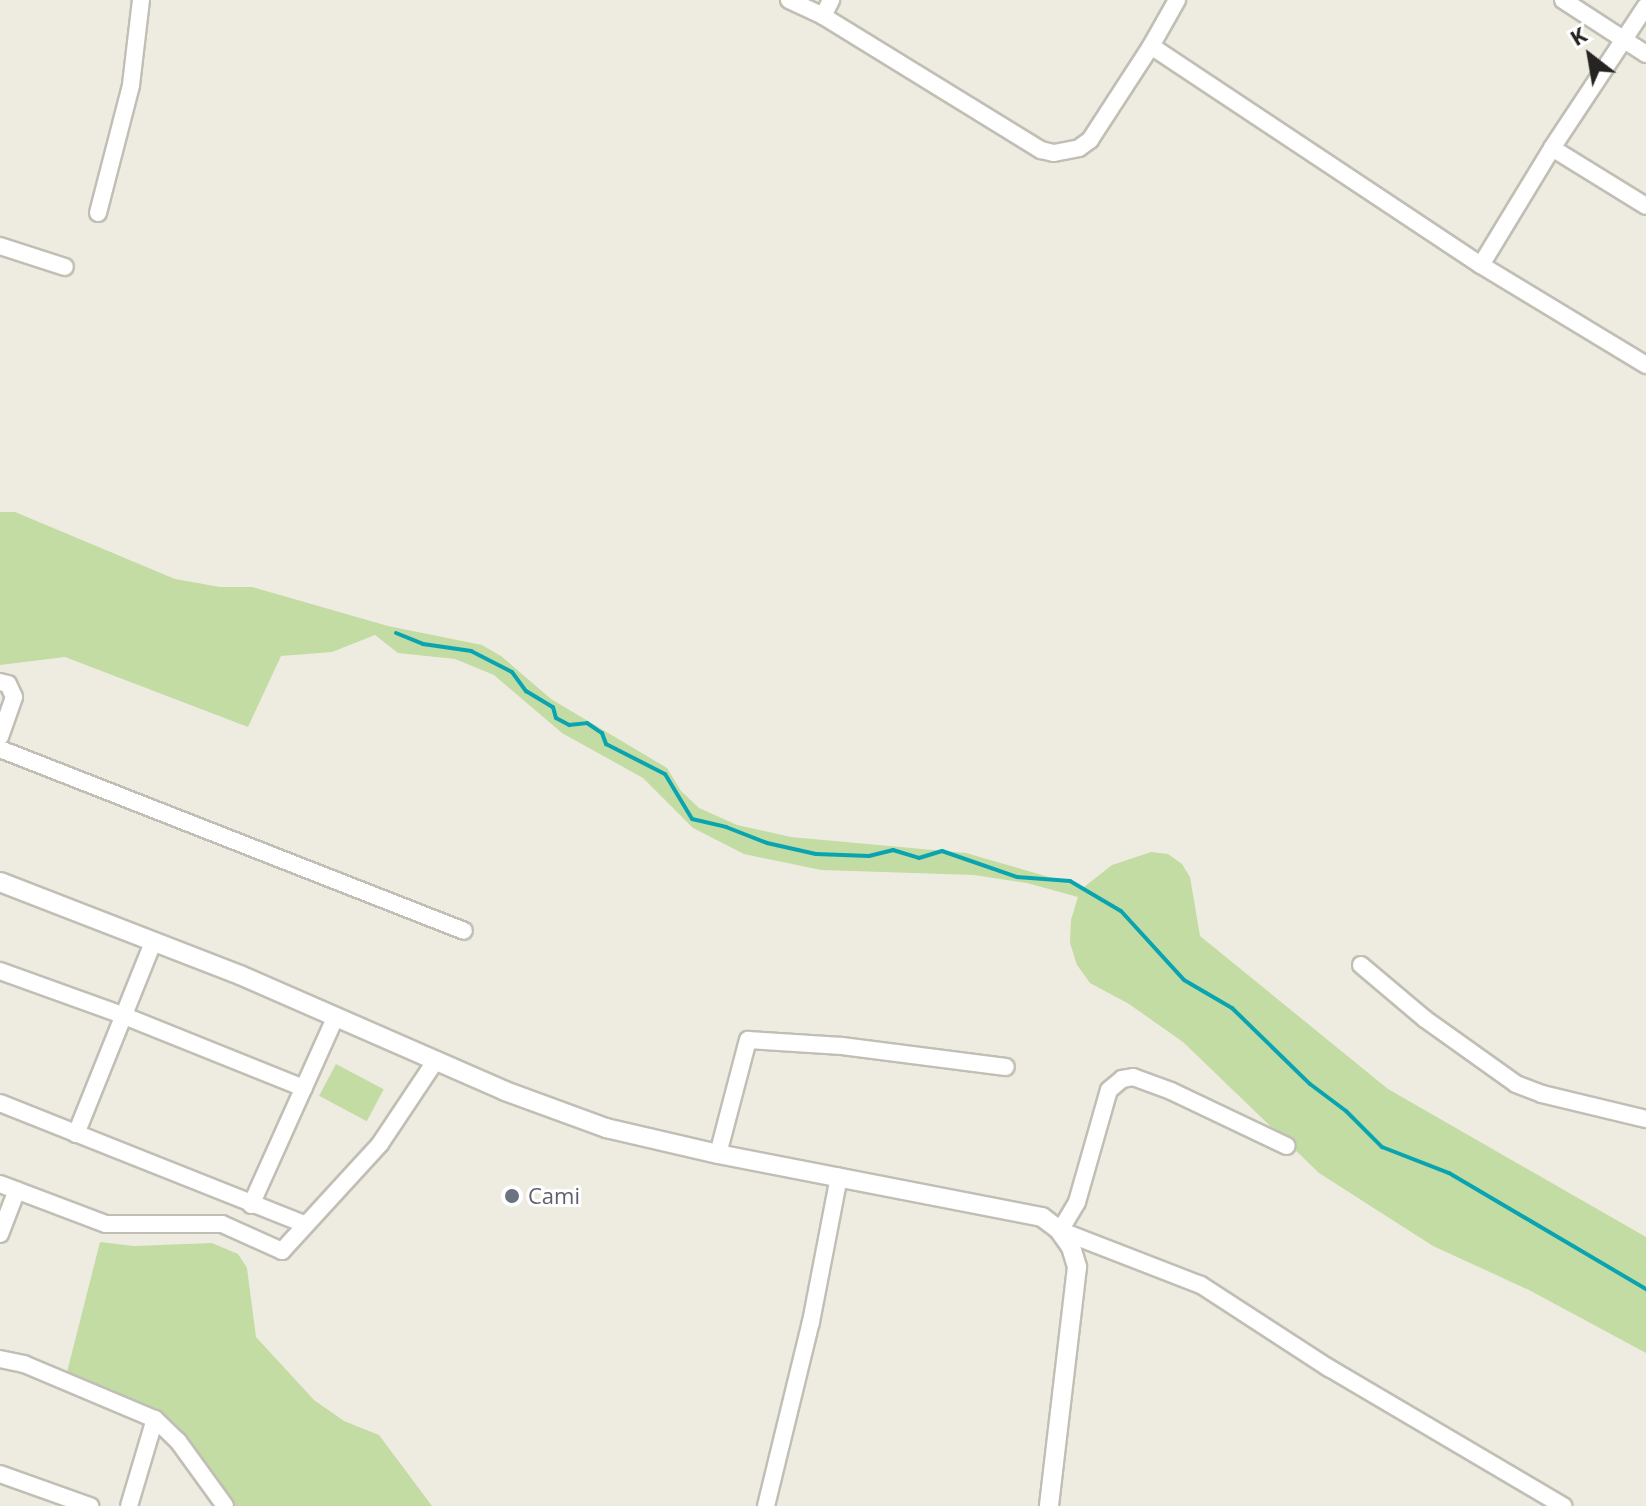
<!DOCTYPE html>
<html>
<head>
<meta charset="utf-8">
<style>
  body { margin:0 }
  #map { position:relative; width:1646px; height:1506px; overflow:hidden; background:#eeece1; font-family:"Open Sans",sans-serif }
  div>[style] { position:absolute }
  .green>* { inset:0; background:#c3dca3; transform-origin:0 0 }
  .stream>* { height:4px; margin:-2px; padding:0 2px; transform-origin:2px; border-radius:2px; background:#0aa4b1 }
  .roads { filter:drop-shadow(2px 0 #c1bfb5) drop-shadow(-2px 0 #c1bfb5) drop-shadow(0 2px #c1bfb5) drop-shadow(0 -2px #c1bfb5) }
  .minor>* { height:16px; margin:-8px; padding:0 8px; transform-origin:8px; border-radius:8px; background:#fff }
  .tertiary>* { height:18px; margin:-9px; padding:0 9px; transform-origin:9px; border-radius:9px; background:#fff }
  .dots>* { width:22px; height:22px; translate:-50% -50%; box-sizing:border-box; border:4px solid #fff; border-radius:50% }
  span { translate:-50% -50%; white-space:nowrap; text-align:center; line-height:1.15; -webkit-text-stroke:6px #fff; paint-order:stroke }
  .worship-label { font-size:22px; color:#5b616d }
  .left { translate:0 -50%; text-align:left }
  .north { position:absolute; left:1550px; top:16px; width:80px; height:80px; -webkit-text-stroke:6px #fff; paint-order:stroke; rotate:329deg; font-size:22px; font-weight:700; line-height:32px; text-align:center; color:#252420 }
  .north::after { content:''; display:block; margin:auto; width:28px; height:36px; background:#252420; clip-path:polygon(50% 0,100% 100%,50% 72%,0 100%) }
</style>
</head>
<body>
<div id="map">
  <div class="green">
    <div style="clip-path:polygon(0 512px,15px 512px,175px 579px,220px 587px,252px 587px,388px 626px,482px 645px,501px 656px,551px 699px,667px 768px,681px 791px,699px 808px,737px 825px,791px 837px,966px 853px,1084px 887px,1112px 865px,1151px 852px,1168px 854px,1182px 864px,1190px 877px,1200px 936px,1388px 1089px,1646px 1237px,1646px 1353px,1529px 1290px,1433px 1246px,1319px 1173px,1183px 1042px,1129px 1004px,1090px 983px,1077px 965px,1070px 943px,1071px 920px,1078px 897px,1027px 883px,974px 875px,821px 870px,744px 854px,693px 828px,643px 778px,562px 733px,494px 675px,455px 659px,398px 653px,375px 635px,332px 652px,281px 656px,248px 727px,65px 657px,0 665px)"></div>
    <div style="left:336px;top:1064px;width:54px;height:36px;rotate:28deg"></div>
    <div style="clip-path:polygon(100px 1242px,134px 1246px,212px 1243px,238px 1254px,247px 1268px,256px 1337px,314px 1400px,344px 1421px,379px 1435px,432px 1506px,232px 1506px,184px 1435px,66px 1376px)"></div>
  </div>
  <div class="stream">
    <div style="left:396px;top:633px;width:29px;rotate:22deg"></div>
    <div style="left:423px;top:644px;width:49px;rotate:8.3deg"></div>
    <div style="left:471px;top:651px;width:46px;rotate:27.1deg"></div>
    <div style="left:512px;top:672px;width:24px;rotate:54deg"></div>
    <div style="left:526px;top:691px;width:31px;rotate:31deg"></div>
    <div style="left:553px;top:707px;width:11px;rotate:75deg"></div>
    <div style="left:556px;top:718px;width:15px;rotate:28deg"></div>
    <div style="left:569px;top:725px;width:18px;rotate:-6deg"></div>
    <div style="left:587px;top:723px;width:18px;rotate:34deg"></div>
    <div style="left:602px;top:733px;width:12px;rotate:70deg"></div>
    <div style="left:606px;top:744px;width:66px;rotate:27deg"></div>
    <div style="left:665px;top:774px;width:52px;rotate:59deg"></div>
    <div style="left:692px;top:819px;width:35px;rotate:13deg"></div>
    <div style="left:726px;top:827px;width:44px;rotate:21.3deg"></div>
    <div style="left:767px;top:843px;width:50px;rotate:12.7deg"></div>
    <div style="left:816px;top:854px;width:53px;rotate:2.2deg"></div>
    <div style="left:869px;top:856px;width:25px;rotate:-14deg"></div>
    <div style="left:893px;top:850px;width:27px;rotate:17deg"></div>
    <div style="left:919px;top:858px;width:24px;rotate:-17deg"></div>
    <div style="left:942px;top:851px;width:79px;rotate:19.1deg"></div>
    <div style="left:1017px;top:877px;width:53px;rotate:4.3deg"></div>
    <div style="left:1070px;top:881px;width:59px;rotate:30.5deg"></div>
    <div style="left:1121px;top:911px;width:93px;rotate:47.6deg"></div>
    <div style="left:1184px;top:980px;width:56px;rotate:30.3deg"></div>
    <div style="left:1232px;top:1008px;width:109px;rotate:44.3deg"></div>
    <div style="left:1310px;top:1084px;width:45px;rotate:36.9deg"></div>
    <div style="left:1346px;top:1111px;width:51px;rotate:45deg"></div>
    <div style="left:1382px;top:1147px;width:72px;rotate:21.2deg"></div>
    <div style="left:1449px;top:1173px;width:229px;rotate:30.5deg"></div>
  </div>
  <div class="roads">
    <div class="minor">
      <div style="left:789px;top:0;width:38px;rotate:25deg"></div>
      <div style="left:823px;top:16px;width:256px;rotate:31.6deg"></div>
      <div style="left:1041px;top:150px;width:13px;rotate:13deg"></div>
      <div style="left:1054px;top:153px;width:25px;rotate:-11deg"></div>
      <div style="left:1079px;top:148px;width:14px;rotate:-36deg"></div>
      <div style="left:1090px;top:140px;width:112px;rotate:-57deg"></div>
      <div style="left:1151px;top:46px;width:396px;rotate:33.6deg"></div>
      <div style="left:1481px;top:265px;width:137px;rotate:-58.7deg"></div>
      <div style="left:1552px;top:148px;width:170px;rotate:-56.5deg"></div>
      <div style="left:1563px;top:0;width:99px;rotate:33deg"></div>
      <div style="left:823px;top:16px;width:18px;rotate:-63deg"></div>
      <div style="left:1151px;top:46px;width:53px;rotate:-60.5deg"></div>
      <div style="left:1552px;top:148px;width:110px;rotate:31.7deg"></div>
      <div style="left:98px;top:213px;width:132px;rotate:-75.5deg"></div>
      <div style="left:131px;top:85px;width:86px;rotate:-83.3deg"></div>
      <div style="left:0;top:246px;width:68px;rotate:17.9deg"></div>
      <div style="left:1481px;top:265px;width:193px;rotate:31.2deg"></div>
      <div style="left:0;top:682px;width:8px;rotate:14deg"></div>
      <div style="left:8px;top:684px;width:14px;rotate:65deg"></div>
      <div style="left:14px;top:697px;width:42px;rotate:109.3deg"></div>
      <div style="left:0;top:749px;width:498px;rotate:21.4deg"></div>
      <div style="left:1361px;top:965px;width:84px;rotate:40.2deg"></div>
      <div style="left:1425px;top:1019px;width:112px;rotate:35.5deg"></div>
      <div style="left:1516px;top:1084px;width:28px;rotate:21deg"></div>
      <div style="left:1542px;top:1094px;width:107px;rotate:13.5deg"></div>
      <div style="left:0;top:971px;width:130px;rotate:19.8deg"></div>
      <div style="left:122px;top:1015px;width:196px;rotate:21.9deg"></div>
      <div style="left:0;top:1103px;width:329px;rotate:21.7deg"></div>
      <div style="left:76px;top:1134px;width:207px;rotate:-68.1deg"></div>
      <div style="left:718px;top:1154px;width:118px;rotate:-75.3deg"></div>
      <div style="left:748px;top:1040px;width:94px;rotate:3.7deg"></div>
      <div style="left:842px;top:1046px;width:165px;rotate:7.3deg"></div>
      <div style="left:0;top:1184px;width:113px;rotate:20.7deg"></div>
      <div style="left:106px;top:1224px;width:116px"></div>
      <div style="left:222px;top:1224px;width:66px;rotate:24.2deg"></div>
      <div style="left:282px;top:1251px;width:145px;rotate:-47.5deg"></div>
      <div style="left:380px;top:1144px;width:101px;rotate:-56.3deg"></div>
      <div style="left:251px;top:1205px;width:207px;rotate:-65.8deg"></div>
      <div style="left:1061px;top:1229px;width:31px;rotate:-59deg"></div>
      <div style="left:1077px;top:1202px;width:116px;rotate:-74.1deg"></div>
      <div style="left:1109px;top:1090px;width:17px;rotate:-40deg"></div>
      <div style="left:1122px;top:1079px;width:11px;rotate:-10deg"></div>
      <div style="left:1133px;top:1077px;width:40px;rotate:20.2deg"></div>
      <div style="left:1171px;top:1091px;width:128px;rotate:25.4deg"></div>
      <div style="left:1059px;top:1230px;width:152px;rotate:21.2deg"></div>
      <div style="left:1201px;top:1285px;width:153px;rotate:33deg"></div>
      <div style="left:1329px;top:1368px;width:272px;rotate:30.5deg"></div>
      <div style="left:0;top:1234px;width:47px;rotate:-68.9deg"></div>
      <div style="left:0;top:1359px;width:25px;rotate:12deg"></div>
      <div style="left:24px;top:1364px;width:142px;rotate:22.8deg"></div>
      <div style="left:155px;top:1419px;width:32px;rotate:44deg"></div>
      <div style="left:178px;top:1441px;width:80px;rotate:54.1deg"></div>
      <div style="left:0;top:1474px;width:96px;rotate:19.6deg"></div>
      <div style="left:129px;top:1506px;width:91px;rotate:-73.4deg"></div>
      <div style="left:766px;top:1506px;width:189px;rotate:-76.3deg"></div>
      <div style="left:811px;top:1322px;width:148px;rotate:-79.1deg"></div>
    </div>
    <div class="tertiary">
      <div style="left:0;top:882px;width:257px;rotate:21.2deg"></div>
      <div style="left:240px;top:975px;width:289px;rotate:23.6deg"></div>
      <div style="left:505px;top:1091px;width:108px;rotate:20.1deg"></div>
      <div style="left:606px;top:1128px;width:115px;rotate:13.1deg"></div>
      <div style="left:718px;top:1154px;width:330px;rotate:11deg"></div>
      <div style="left:1042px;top:1217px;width:21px;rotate:37deg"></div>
      <div style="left:1059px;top:1230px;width:21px;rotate:55deg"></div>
      <div style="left:1071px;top:1247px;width:21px;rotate:73deg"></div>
      <div style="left:1077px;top:1267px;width:241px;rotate:96.7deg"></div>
    </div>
  </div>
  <div class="dots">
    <div style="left:512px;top:1196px;background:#6b7280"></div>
  </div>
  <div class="worship-label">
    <span class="left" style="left:528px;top:1196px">Cami</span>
  </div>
  <div class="north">K</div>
</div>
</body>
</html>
